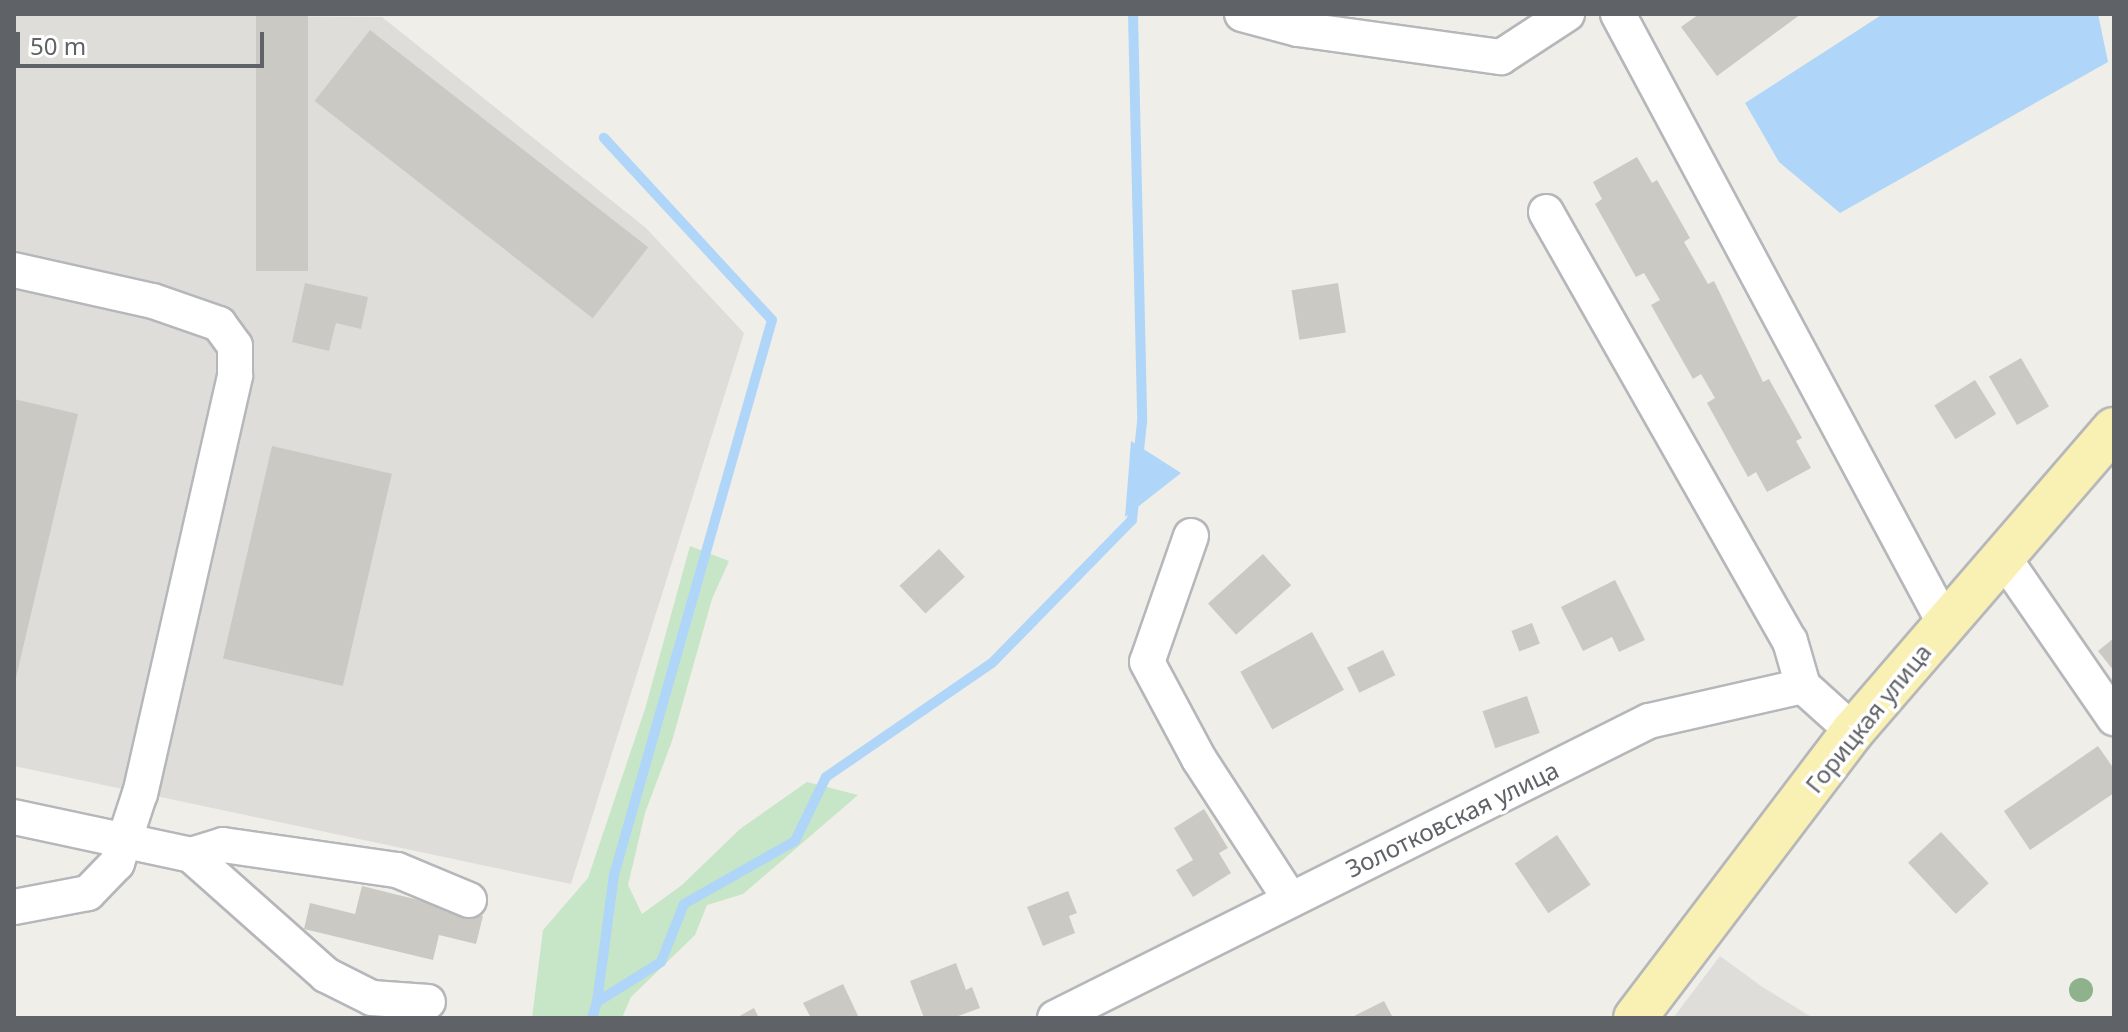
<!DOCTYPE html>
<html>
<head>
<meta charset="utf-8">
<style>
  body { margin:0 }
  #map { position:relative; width:2128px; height:1032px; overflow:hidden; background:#f0eee8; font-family:"Noto Sans",sans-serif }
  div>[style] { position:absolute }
  .industrial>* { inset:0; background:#dfddda }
  .green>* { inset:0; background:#c7e5c7 }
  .water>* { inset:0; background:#afd6f9 }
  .stream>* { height:10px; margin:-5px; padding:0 5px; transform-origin:5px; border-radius:5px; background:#afd6f9 }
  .building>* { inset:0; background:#cbc9c4; transform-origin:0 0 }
  .roads { filter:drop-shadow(2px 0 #b5b7bb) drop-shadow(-2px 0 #b5b7bb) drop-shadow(0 2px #b5b7bb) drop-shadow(0 -2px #b5b7bb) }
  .minor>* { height:34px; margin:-17px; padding:0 17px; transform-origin:17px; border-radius:17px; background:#fff }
  .major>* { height:42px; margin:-21px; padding:0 21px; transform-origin:21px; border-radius:21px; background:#f9f0b3 }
  .trees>* { width:24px; height:24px; margin:-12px; border-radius:50%; background:#8db28c }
  span { translate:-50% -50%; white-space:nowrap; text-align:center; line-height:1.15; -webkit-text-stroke:7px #fff; paint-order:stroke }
  .street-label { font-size:24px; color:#5f6266 }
  .frame { position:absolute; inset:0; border:16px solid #5f6266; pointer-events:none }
  .scale { position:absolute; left:16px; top:32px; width:248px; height:36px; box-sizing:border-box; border:4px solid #5f6266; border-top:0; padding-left:10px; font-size:24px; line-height:28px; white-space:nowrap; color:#5f6266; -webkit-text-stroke:6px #fff; paint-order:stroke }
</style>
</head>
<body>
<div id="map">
  <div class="industrial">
    <div style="clip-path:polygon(14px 14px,382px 17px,646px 228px,744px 333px,571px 884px,14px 766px)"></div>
    <div style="clip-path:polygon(1720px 956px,1761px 986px,1813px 1018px,1673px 1018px)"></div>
  </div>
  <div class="green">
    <div style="clip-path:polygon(690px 546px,729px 561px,712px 599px,672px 741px,645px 813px,628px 885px,642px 914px,682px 885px,740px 829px,807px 782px,858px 795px,743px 894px,707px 905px,695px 935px,631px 997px,622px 1018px,532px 1018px,543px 930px,588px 878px,645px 709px)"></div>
  </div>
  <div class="water">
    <div style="clip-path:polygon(1883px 14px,2098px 14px,2108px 62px,1840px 213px,1779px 162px,1745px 103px)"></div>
    <div style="clip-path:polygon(1131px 441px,1181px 473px,1125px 517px)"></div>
  </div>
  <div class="stream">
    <div style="left:1133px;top:14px;width:408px;rotate:88.7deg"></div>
    <div style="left:1142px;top:422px;width:38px;rotate:96deg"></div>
    <div style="left:597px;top:1002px;width:128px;rotate:-82.4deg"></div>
    <div style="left:614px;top:875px;width:577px;rotate:-74.11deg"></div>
    <div style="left:772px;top:320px;width:248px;rotate:-132.7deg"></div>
    <div style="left:592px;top:1018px;width:17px;rotate:-73deg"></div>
    <div style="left:597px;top:1002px;width:75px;rotate:-32deg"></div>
    <div style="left:661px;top:962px;width:62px;rotate:-68.4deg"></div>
    <div style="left:684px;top:904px;width:128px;rotate:-29.6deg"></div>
    <div style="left:795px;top:841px;width:71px;rotate:-64.2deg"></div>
    <div style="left:826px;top:777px;width:201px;rotate:-34.5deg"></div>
    <div style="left:992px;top:663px;width:200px;rotate:-45.6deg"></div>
    <div style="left:1132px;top:520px;width:20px;rotate:-84deg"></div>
  </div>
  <div class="building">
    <div style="left:256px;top:14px;width:52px;height:257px"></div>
    <div style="clip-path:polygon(1699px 14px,1801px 14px,1717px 76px,1681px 27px)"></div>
    <div style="left:370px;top:30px;width:353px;height:90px;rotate:38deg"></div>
    <div style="clip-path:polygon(1637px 157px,1652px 183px,1657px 180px,1690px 238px,1684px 242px,1708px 284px,1714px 281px,1763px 382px,1769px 379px,1802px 438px,1796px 441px,1811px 468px,1767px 492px,1756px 472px,1748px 477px,1707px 403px,1715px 398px,1701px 374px,1693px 379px,1651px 305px,1660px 300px,1644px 273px,1636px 277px,1595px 204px,1602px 199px,1593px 182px)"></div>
    <div style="clip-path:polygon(305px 283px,368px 297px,361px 329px,336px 323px,329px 351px,292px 342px)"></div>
    <div style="left:1338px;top:283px;width:50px;height:47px;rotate:81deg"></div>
    <div style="left:2021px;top:358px;width:56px;height:37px;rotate:60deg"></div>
    <div style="left:1975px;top:380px;width:40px;height:48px;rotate:58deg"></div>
    <div style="clip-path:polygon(14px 399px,78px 414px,15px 682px,14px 682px)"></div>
    <div style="left:272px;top:446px;width:123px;height:218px;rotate:13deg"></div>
    <div style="left:939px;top:549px;width:38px;height:54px;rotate:47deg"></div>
    <div style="left:1263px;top:554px;width:42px;height:74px;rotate:48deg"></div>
    <div style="clip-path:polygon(1615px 580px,1645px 640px,1619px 652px,1612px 637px,1583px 651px,1561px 607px)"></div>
    <div style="left:1532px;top:623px;width:22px;height:22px;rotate:69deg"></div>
    <div style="left:1312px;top:632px;width:66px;height:82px;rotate:61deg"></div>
    <div style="clip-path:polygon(2114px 638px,2114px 671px,2098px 651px)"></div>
    <div style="left:1383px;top:650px;width:28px;height:40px;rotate:64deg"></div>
    <div style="left:1527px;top:696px;width:39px;height:47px;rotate:71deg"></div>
    <div style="clip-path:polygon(2098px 746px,2114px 769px,2114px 793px,2030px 850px,2004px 811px)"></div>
    <div style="clip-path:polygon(1204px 809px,1228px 848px,1219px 853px,1231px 873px,1193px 897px,1176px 870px,1193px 860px,1174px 828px)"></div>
    <div style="left:1941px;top:832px;width:70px;height:45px;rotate:47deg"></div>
    <div style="left:1557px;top:835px;width:60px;height:51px;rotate:56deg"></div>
    <div style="clip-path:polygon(362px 886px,483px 916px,476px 944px,439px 935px,433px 960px,304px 929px,310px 903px,355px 914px)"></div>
    <div style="clip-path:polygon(1068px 891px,1077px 913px,1069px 916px,1075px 933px,1043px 946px,1027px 907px)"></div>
    <div style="clip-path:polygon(956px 963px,966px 990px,972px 987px,980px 1008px,953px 1018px,924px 1018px,910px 981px)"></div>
    <div style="clip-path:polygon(843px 984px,859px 1018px,811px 1018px,803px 1003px)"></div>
    <div style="clip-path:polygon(1384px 1001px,1393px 1018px,1350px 1018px)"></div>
    <div style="clip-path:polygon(754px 1008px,759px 1018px,736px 1018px)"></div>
  </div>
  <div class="roads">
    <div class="minor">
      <div style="left:1242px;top:14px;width:58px;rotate:15deg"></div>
      <div style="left:1298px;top:29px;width:205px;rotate:7.9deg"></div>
      <div style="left:1501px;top:57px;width:79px;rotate:-33.1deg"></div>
      <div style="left:1618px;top:14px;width:692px;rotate:61.81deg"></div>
      <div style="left:1546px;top:212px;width:494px;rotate:60.4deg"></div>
      <div style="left:1790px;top:641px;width:47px;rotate:73.9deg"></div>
      <div style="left:14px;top:270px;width:142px;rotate:12.6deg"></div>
      <div style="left:153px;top:301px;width:70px;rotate:19.2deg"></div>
      <div style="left:219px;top:324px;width:27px;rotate:54deg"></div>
      <div style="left:235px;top:346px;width:30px;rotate:90deg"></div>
      <div style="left:235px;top:376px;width:428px;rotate:102.8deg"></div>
      <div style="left:140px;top:793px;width:74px;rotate:108.2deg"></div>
      <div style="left:117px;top:863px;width:42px;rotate:134deg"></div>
      <div style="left:88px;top:893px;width:75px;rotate:169.3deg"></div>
      <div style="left:1191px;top:536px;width:133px;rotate:109.2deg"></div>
      <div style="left:1147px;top:662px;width:110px;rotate:61.8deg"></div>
      <div style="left:1199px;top:759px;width:167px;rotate:57deg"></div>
      <div style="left:2003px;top:557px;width:196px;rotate:55.4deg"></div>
      <div style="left:14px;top:817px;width:181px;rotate:12.1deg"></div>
      <div style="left:191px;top:855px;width:181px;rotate:41.6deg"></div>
      <div style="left:326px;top:975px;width:51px;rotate:26.6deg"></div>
      <div style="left:372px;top:998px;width:56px;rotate:4.1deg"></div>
      <div style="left:191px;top:855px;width:34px;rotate:-17deg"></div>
      <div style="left:223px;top:845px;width:176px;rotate:8.2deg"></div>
      <div style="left:397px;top:870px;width:78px;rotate:22.6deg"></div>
      <div style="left:1055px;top:1018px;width:664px;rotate:-26.57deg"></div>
      <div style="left:1649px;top:721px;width:158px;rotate:-12.8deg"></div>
      <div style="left:1803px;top:686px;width:67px;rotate:42deg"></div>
    </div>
    <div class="major">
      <div style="left:1635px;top:1018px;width:360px;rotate:-52.8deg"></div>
      <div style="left:1853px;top:731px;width:399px;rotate:-49.2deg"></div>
    </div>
  </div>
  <div class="trees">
    <div style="left:2081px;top:990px"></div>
  </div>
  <div class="street-label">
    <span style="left:1868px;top:718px;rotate:-51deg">Горицкая улица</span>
    <span style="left:1452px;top:819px;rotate:-26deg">Золотковская улица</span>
  </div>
  <div class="frame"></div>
  <div class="scale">50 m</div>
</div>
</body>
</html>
